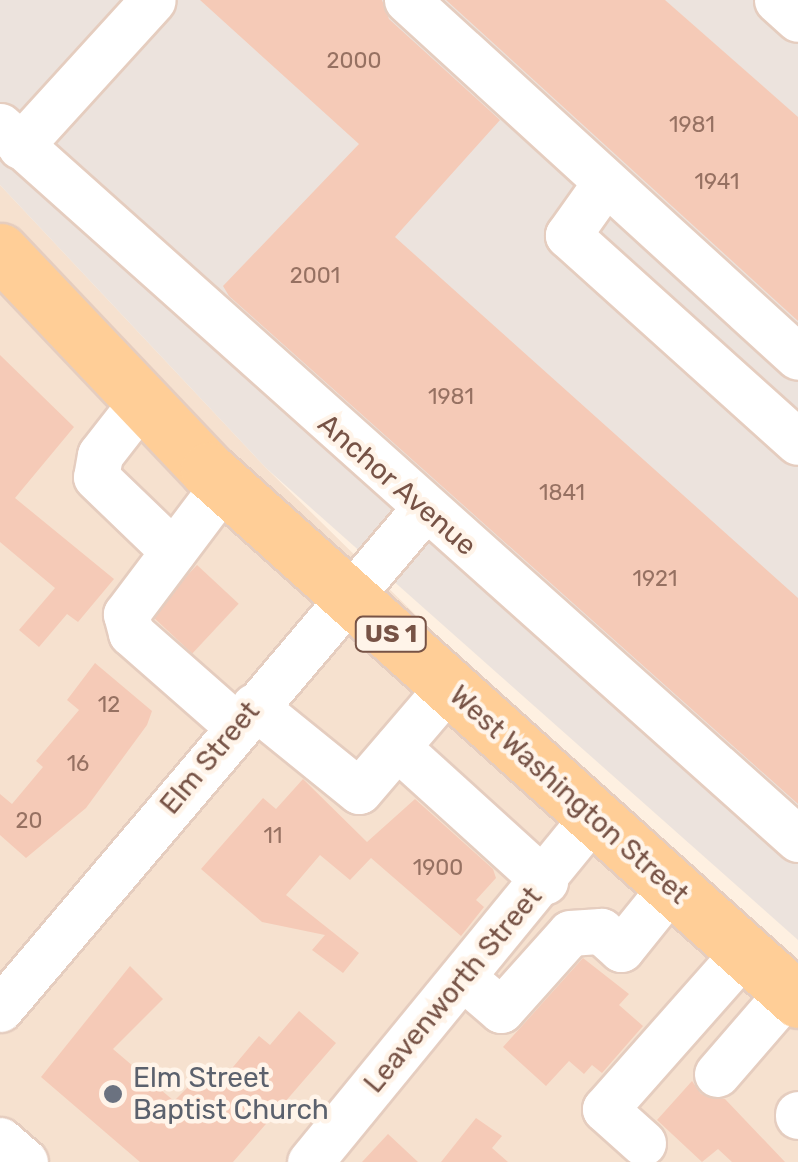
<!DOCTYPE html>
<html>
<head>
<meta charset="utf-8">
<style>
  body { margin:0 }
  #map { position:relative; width:798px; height:1162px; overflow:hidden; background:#fef0e1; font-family:Rubik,sans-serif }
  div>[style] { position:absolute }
  .residential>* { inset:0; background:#f6e1cf }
  .industrial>* { inset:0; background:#ece3dd }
  .building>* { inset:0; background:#f5cab7; transform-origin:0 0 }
  .roads { filter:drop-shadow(2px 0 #e5cdbf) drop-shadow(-2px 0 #e5cdbf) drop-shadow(0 2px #e5cdbf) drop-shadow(0 -2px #e5cdbf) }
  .minor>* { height:45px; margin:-22.5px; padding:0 22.5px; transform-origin:22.5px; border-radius:22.5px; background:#fff }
  .major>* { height:55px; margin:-27.5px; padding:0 27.5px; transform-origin:27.5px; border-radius:27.5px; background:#ffce97 }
  .dots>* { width:28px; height:28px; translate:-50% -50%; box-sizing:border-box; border:5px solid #fff4e9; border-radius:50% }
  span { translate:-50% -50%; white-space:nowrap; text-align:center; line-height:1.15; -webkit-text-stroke:9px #fff4e9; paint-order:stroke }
  .number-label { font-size:22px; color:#967162 }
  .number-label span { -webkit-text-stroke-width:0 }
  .shield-label span { padding:2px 8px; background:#fff4e9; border:2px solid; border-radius:8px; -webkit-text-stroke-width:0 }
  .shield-label { font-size:25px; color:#775346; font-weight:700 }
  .street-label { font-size:28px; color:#775346 }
  .worship-label { font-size:28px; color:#5b616d }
  .left { translate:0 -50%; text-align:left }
</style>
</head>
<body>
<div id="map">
  <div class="residential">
    <div style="clip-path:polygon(0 185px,266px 468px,798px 990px,798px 1162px,0 1162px)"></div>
  </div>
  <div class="industrial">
    <div style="clip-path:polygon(0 0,798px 0,798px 940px,266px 468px,0 185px)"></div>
  </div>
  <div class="building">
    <div style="clip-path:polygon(200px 0,382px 0,389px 19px,500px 120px,395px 237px,798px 598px,798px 804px,229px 296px,223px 286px,359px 144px)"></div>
    <div style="clip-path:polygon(446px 0,665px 0,798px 117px,798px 321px)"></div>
    <div style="clip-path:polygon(0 355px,74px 427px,15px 498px,114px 579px,78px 622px,67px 614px,39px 647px,19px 630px,55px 588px,0 542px)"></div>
    <div style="left:197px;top:565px;width:57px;height:68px;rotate:43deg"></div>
    <div style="clip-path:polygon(95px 663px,152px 711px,147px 725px,86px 808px,26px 858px,0 835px,0 794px,12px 804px,43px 767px,36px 761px,79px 710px,67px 700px)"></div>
    <div style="clip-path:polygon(303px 779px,367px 842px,415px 799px,493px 869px,496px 878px,476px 900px,484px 907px,461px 936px,371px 858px,350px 880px,320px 855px,286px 895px,359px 953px,343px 973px,312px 950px,325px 935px,262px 922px,201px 869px,263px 798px,276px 809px)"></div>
    <div style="clip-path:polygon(583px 958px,629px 994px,619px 1005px,643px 1026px,602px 1073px,592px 1065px,584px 1074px,569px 1061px,546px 1086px,503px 1047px)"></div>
    <div style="clip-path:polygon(130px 966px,163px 999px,113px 1049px,174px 1101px,199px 1076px,213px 1091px,259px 1036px,270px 1045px,299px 1011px,336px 1043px,233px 1162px,140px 1162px,41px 1077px)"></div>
    <div style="clip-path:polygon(692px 1081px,701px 1094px,725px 1099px,785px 1162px,732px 1162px,718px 1149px,702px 1162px,657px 1120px)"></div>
    <div style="clip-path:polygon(476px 1118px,502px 1136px,492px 1148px,508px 1162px,441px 1162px)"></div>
    <div style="clip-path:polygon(388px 1134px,418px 1162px,362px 1162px)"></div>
  </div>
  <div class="roads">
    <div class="minor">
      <div style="left:407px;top:0;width:529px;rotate:42.4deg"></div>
      <div style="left:777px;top:0;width:28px;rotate:42deg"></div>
      <div style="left:0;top:126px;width:1070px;rotate:41.78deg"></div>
      <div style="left:20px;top:146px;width:197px;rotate:-47.7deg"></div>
      <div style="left:605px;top:183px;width:64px;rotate:125.4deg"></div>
      <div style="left:568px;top:235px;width:309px;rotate:42deg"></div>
      <div style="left:142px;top:401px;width:68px;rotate:127.9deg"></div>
      <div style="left:100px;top:455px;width:22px;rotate:100deg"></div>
      <div style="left:96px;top:477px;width:107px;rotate:43.9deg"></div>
      <div style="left:224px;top:484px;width:163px;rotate:127deg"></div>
      <div style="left:126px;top:614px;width:20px;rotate:75deg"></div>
      <div style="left:131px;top:633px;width:141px;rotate:41.3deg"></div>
      <div style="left:254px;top:706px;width:135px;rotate:39deg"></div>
      <div style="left:359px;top:791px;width:138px;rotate:-49.4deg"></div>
      <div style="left:397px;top:747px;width:200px;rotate:42.2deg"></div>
      <div style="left:466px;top:980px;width:46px;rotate:40.6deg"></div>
      <div style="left:501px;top:1010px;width:103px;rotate:-48.1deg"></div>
      <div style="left:570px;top:933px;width:31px;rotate:-4deg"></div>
      <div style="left:601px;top:931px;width:27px;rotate:42deg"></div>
      <div style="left:621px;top:949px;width:80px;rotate:-51.1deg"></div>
      <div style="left:0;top:1009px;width:656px;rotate:-49.7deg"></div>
      <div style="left:717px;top:1074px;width:110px;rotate:-49.1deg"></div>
      <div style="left:798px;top:1114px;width:2px;rotate:90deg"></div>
      <div style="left:0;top:1140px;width:33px;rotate:41deg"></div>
      <div style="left:643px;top:1143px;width:51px;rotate:-138.2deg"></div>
      <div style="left:605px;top:1109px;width:208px;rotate:-48.5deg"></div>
      <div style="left:310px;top:1162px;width:447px;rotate:-50.7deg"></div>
    </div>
    <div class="major">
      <div style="left:0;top:251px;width:302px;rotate:46.5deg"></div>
      <div style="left:208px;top:470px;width:793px;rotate:41.93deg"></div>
    </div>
  </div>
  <div class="dots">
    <div style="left:113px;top:1094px;background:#6b7280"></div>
  </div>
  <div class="number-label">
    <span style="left:354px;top:61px">2000</span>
    <span style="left:692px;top:125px">1981</span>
    <span style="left:717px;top:182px">1941</span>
    <span style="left:315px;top:276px">2001</span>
    <span style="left:451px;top:397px">1981</span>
    <span style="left:562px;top:493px">1841</span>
    <span style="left:655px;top:579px">1921</span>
    <span style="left:109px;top:705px">12</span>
    <span style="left:78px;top:764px">16</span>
    <span style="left:29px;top:821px">20</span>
    <span style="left:273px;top:836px">11</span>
    <span style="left:438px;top:868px">1900</span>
  </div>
  <div class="shield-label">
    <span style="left:391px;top:634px">US 1</span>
  </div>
  <div class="street-label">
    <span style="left:397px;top:485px;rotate:41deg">Anchor Avenue</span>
    <span style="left:210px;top:758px;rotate:-50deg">Elm Street</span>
    <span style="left:569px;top:795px;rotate:42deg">West Washington Street</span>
    <span style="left:453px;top:990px;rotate:-50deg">Leavenworth Street</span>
  </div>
  <div class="worship-label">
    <span class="left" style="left:133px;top:1094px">Elm Street<br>Baptist Church</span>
  </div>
</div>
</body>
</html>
